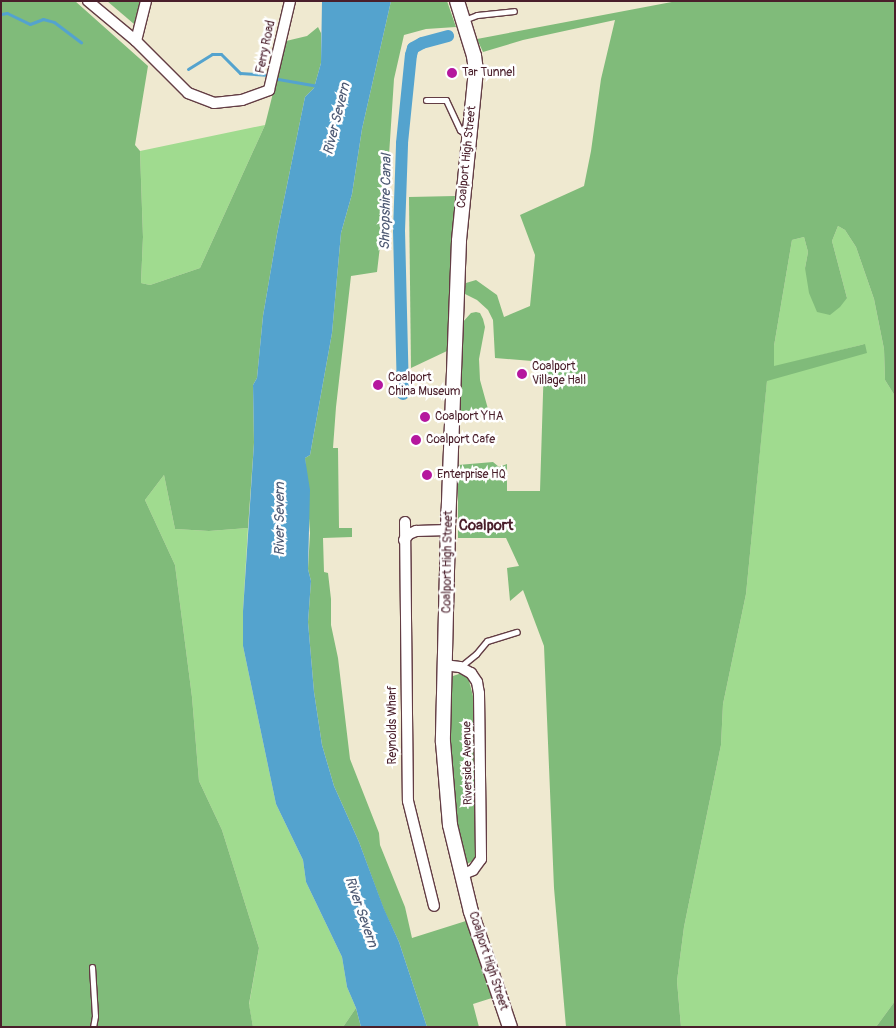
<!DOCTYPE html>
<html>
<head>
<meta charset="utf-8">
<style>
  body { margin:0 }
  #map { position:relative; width:896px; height:1028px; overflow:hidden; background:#efe9d0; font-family:Pangolin,sans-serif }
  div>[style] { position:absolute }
  .green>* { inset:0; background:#a0db8f }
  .forest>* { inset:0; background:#80bb7a }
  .water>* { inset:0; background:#54a3ce }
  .stream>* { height:3px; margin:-1.5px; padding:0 1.5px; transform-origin:1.5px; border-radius:1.5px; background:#54a3ce }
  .canal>* { height:12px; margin:-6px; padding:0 6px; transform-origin:6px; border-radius:6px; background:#54a3ce }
  .roads { filter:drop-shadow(1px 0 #633d44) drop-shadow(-1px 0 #633d44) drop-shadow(0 1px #633d44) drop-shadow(0 -1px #633d44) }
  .lane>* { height:5px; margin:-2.5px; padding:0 2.5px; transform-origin:2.5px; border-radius:2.5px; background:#fff }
  .street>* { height:10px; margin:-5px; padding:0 5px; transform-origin:5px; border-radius:5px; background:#fff }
  .secondary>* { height:14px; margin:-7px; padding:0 7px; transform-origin:7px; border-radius:7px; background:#fff }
  .dots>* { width:14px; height:14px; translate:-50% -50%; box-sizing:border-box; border:2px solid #fff; border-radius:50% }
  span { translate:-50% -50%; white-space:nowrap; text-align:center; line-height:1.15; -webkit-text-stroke:5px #fff; paint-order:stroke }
  .street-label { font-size:12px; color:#4a1f2b }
  .poi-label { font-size:12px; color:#4a1f2b }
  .left { translate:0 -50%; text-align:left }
  .water-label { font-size:14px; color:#4e5a74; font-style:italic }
  .quarter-label { font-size:15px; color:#4a1f2b; font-weight:700 }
  .frame { position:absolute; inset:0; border:2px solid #4a1f2b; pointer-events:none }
</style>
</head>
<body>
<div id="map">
  <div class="green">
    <div style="clip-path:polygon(265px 125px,200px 268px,150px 285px,141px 283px,143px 237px,140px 151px)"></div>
    <div style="clip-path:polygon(838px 226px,845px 230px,856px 247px,874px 299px,884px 349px,885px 380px,895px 396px,895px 1001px,876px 1027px,681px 1027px,677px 981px,684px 927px,721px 745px,723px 704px,746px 594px,767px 380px,865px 344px,774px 367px,774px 346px,792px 240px,804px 237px,808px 252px,805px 268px,847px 298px,832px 241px)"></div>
    <div style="clip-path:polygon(164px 475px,175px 529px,209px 531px,248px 528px,243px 611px,243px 646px,276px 804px,303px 860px,306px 882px,342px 957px,347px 987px,356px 1008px,343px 1027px,253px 1027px,249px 1005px,259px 948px,222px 830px,199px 781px,192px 697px,175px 565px,145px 500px)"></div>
  </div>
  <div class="forest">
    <div style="clip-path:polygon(1px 1px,75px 1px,148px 66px,135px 145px,140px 151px,143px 237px,141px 283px,150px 285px,200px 268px,265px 125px,286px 41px,307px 36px,318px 27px,321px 33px,321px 63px,314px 88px,305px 97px,277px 234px,263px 316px,257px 378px,253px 385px,254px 443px,248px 528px,209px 531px,175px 529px,164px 475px,145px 500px,175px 565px,192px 697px,199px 781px,222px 830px,259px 948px,249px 1004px,253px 1027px,1px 1027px)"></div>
    <div style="clip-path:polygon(107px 1px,140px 1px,134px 24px)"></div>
    <div style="clip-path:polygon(391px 1px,447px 1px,456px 27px,426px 29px,404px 35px,394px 79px,387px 186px,377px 272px,351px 276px,336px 407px,333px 448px,338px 448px,339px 528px,352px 528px,352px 537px,323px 538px,324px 572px,328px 573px,331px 599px,331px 625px,338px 658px,350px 759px,379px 833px,380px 845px,405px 907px,412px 938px,469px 920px,495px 997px,473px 1004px,479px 1027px,427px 1027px,399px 942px,384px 910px,359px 842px,334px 786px,322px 745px,314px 692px,308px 622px,311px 581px,308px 569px,310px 533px,305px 458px,310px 455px,332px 333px,341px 233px,352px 194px,362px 129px)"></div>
    <div style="clip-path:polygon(677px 1px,895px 1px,895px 396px,885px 380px,884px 349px,874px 299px,856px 247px,845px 230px,838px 226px,832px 241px,847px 298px,840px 307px,830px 315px,817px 312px,809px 293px,805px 268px,808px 252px,804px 237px,792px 240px,774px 346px,774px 366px,865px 344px,867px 353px,767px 381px,746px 594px,723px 704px,721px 745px,684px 927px,677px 981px,681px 1027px,566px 1027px,554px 888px,544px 646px,523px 590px,510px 601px,507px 568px,519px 566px,506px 538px,458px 538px,458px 465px,493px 462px,499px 467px,507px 464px,507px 491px,540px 491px,544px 362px,495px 358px,493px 320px,488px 310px,477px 300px,463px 293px,466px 283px,476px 280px,497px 295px,504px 317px,530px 306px,535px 255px,520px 215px,584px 186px,591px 151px,601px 79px,615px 20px,523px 40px,483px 52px,477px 39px)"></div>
    <div style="clip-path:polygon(455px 196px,447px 351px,411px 368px,409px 197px)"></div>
    <div style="clip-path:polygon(476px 312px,480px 313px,483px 319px,485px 327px,479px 359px,480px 380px,488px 409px,495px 417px,473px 411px,460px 411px,462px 323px,471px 313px)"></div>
    <div style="clip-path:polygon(462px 673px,468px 677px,473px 696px,477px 848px,476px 859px,467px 864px,463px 858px,458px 840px,448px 731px,450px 677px)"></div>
    <div style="clip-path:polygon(895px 1001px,895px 1027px,876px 1027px)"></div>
    <div style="clip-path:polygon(356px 1008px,361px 1027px,343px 1027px)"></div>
  </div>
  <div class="water">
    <div style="clip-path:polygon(322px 1px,391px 1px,362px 129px,352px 194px,341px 233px,332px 333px,310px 455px,305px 458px,310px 490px,308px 569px,311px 581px,308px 622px,314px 692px,322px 745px,334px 786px,359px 842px,384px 909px,399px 942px,427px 1027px,361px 1027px,356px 1008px,347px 987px,342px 957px,306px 882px,303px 860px,276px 804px,243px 646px,243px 611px,254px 443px,253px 385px,257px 378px,263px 316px,277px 234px,305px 97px,314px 88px,321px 63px)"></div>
  </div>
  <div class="stream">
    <div style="left:1px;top:14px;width:6px;rotate:-9deg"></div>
    <div style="left:7px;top:13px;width:25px;rotate:26deg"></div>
    <div style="left:30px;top:24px;width:14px;rotate:-21deg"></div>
    <div style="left:43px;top:19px;width:11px;rotate:15deg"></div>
    <div style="left:54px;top:22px;width:34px;rotate:37deg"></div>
    <div style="left:188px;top:69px;width:28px;rotate:-32deg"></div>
    <div style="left:212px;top:54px;width:9px"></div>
    <div style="left:221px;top:54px;width:27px;rotate:45deg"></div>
    <div style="left:240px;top:73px;width:26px;rotate:4deg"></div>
    <div style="left:278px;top:79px;width:39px;rotate:10deg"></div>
  </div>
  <div class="canal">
    <div style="left:403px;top:394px;width:163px;rotate:-91.4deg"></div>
    <div style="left:399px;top:231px;width:88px;rotate:-88deg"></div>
    <div style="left:402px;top:143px;width:88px;rotate:-84.2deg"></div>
    <div style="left:411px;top:55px;width:7px;rotate:-74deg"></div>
    <div style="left:413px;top:48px;width:10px;rotate:-29deg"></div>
    <div style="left:422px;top:43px;width:27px;rotate:-15deg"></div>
  </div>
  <div class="roads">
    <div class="lane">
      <div style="left:464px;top:20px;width:14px;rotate:-21deg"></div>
      <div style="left:477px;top:15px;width:37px;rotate:-6deg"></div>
      <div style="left:426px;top:100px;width:20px"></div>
      <div style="left:446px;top:100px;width:33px;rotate:65deg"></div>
      <div style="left:460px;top:130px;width:10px;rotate:37deg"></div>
      <div style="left:460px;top:667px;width:21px;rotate:-39deg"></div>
      <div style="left:476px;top:654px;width:17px;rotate:-50deg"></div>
      <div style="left:487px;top:641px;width:31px;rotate:-17deg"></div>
      <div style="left:92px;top:967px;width:49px;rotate:86.5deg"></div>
      <div style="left:95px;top:1016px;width:11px;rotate:100deg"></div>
    </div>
    <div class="street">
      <div style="left:88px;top:1px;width:62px;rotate:39.8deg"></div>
      <div style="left:136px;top:41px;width:74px;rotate:45deg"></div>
      <div style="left:188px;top:93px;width:28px;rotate:21deg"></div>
      <div style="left:214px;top:103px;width:28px;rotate:-6deg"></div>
      <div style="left:242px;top:100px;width:29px;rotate:-20deg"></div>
      <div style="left:269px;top:90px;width:91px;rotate:-76.7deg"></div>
      <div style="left:136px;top:41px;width:41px;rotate:-76deg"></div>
      <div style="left:405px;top:522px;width:279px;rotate:89.4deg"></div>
      <div style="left:408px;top:801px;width:108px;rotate:76.1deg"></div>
      <div style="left:404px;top:540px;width:8px;rotate:-50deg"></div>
      <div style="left:409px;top:534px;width:8px;rotate:-23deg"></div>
      <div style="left:416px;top:531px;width:32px;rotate:-2deg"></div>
      <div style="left:444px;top:665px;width:16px;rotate:7deg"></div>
      <div style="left:460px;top:667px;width:13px;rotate:29deg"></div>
      <div style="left:471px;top:673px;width:11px;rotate:56deg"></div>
      <div style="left:477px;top:682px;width:11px;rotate:80deg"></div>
      <div style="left:479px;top:693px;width:166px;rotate:89.3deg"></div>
      <div style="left:481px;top:859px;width:14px;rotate:126deg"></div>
      <div style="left:473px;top:870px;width:12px;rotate:156deg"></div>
    </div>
    <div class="secondary">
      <div style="left:457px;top:1px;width:58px;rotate:72.8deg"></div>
      <div style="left:474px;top:56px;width:14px;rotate:82deg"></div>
      <div style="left:476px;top:70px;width:172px;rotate:95.7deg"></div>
      <div style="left:459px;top:241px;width:289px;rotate:92.2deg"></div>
      <div style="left:448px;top:530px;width:212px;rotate:91.4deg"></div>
      <div style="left:443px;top:742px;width:83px;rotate:85.2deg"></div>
      <div style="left:450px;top:825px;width:89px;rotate:76.4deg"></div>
      <div style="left:471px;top:912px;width:121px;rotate:71.3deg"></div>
    </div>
  </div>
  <div class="dots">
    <div style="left:452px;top:73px;background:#b5179e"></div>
    <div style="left:522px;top:374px;background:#b5179e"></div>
    <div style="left:378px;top:385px;background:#b5179e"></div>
    <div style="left:425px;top:417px;background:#b5179e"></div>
    <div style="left:416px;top:440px;background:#b5179e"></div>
    <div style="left:427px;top:475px;background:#b5179e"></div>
  </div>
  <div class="street-label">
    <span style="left:266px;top:47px;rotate:-78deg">Ferry Road</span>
    <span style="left:467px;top:157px;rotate:-84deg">Coalport High Street</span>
    <span style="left:448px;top:562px;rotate:-89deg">Coalport High Street</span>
    <span style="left:393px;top:725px;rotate:-90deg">Reynolds Wharf</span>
    <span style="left:468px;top:763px;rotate:-91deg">Riverside Avenue</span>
    <span style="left:488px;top:961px;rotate:72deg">Coalport High Street</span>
  </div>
  <div class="poi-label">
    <span class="left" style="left:462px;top:73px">Tar Tunnel</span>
    <span class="left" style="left:532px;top:374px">Coalport<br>Village Hall</span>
    <span class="left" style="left:388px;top:385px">Coalport<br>China Museum</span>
    <span class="left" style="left:435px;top:417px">Coalport YHA</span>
    <span class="left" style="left:426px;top:440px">Coalport Cafe</span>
    <span class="left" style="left:437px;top:475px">Enterprise HQ</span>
  </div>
  <div class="water-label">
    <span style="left:337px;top:119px;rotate:-76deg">River Severn</span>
    <span style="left:386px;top:202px;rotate:-89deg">Shropshire Canal</span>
    <span style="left:280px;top:519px;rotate:-90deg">River Severn</span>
    <span style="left:361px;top:912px;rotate:71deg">River Severn</span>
  </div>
  <div class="quarter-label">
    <span style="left:486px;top:526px">Coalport</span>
  </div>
  <div class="frame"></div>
</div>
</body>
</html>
